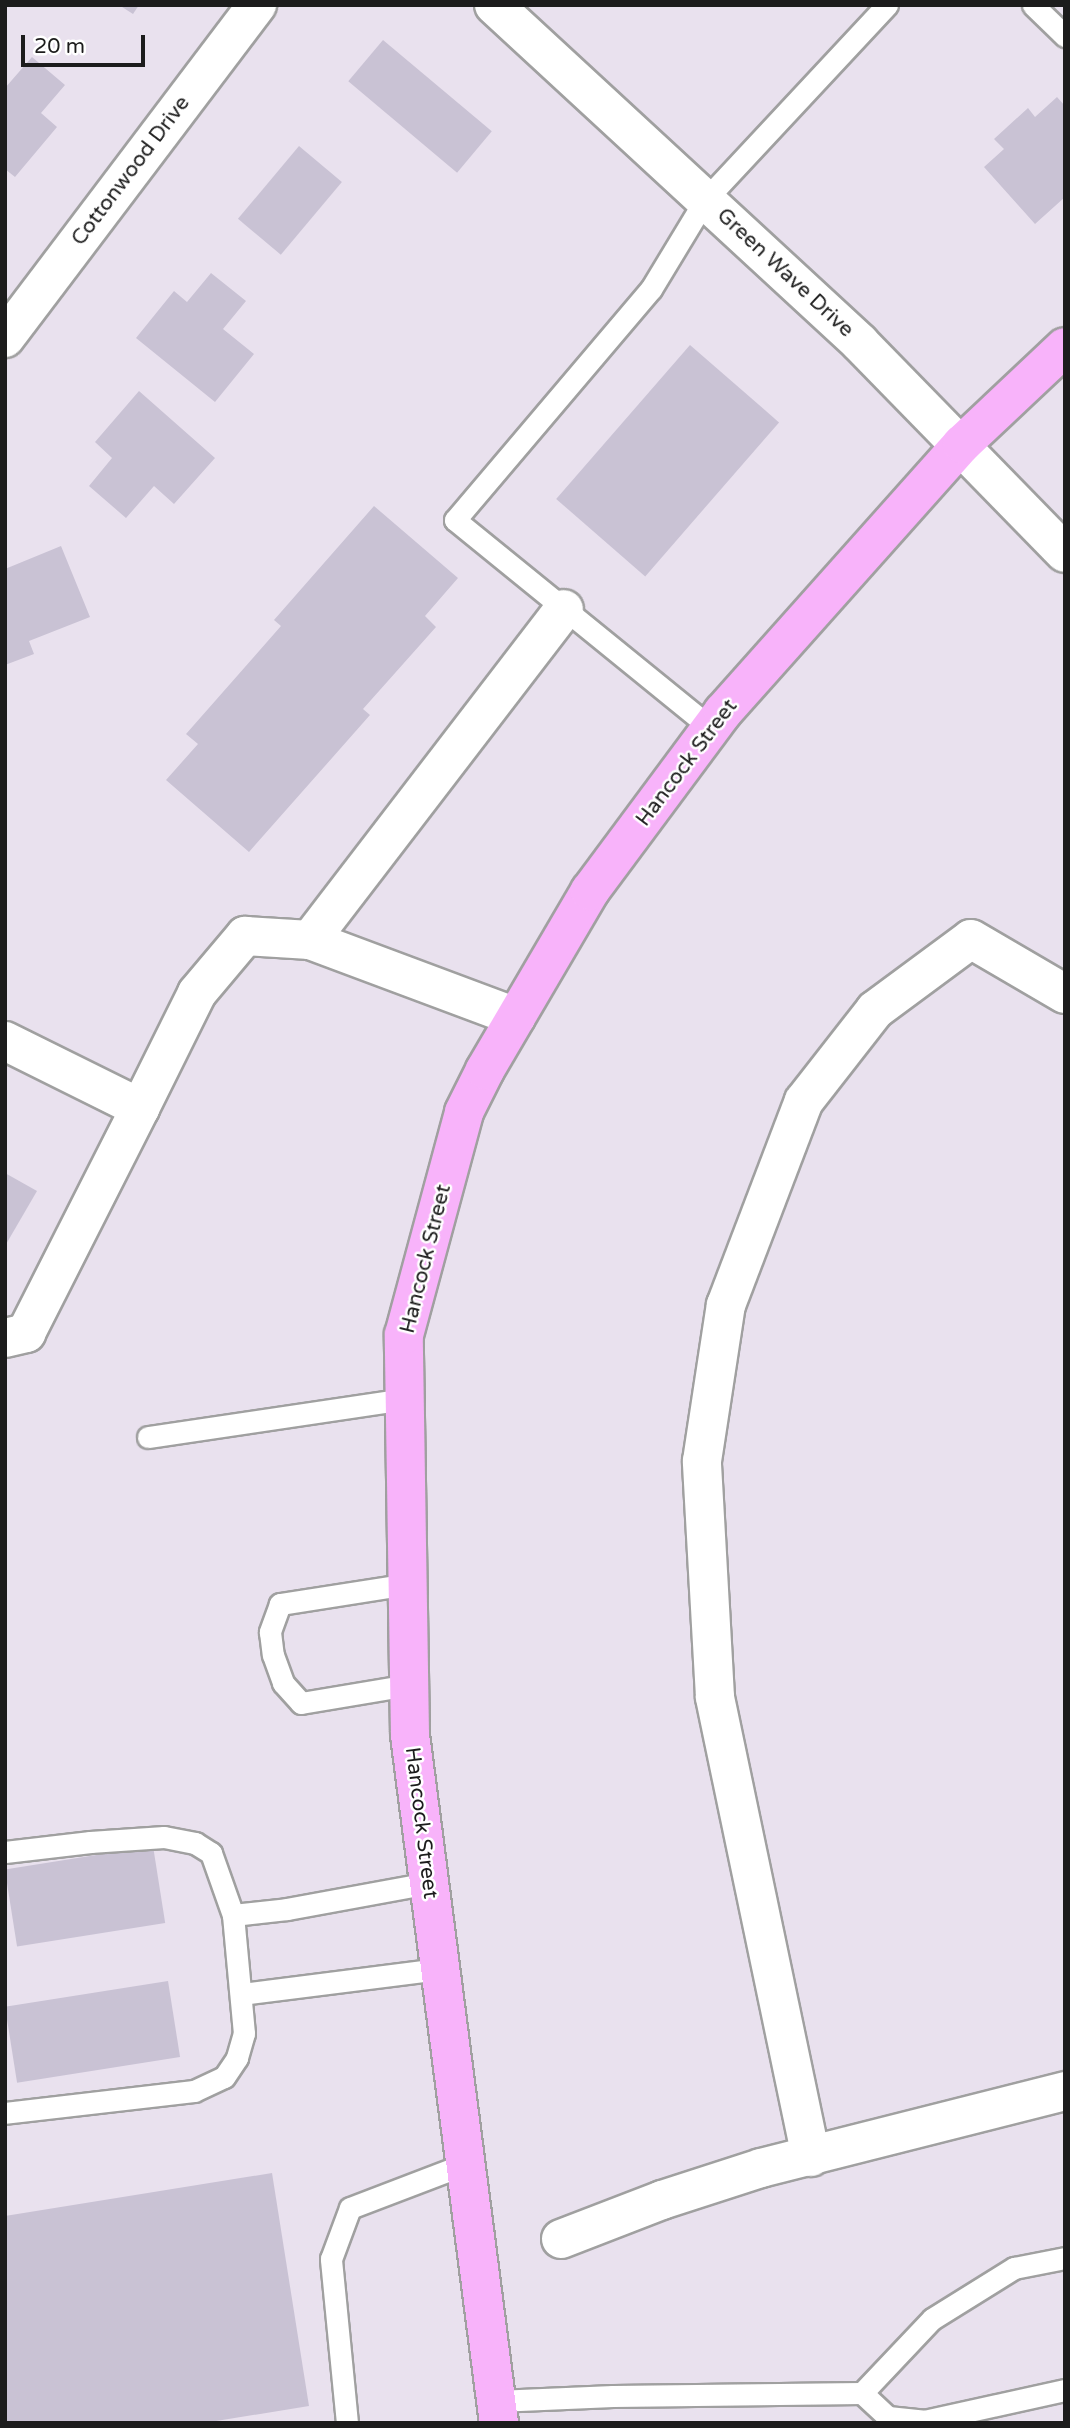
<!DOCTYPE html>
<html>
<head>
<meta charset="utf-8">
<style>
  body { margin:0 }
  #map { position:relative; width:1070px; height:2428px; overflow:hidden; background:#e9e1ee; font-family:"Varela Round",sans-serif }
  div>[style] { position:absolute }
  .building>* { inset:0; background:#c9c2d4; transform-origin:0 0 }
  .roads { filter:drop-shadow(2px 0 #a0a0a0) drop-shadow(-2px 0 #a0a0a0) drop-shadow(0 2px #a0a0a0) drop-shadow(0 -2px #a0a0a0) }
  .lane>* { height:21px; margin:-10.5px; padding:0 10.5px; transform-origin:10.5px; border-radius:10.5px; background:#fff }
  .street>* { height:38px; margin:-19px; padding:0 19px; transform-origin:19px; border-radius:19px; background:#fff }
  .secondary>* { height:38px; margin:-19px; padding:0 19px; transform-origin:19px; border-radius:19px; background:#f8b3fa }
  span { translate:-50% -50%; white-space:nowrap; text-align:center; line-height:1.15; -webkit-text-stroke:5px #fff; paint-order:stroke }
  .street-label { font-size:21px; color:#1c1c1c }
  .frame { position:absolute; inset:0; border:7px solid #1c1c1c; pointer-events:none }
  .scale { position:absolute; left:21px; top:35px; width:124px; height:32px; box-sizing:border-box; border:4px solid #1c1c1c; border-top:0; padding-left:9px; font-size:21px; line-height:24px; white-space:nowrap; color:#1c1c1c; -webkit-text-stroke:5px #fff; paint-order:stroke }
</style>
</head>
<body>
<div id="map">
  <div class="building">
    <div style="clip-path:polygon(119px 5px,139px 5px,133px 14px)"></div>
    <div style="left:383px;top:40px;width:142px;height:54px;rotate:40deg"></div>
    <div style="clip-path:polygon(32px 57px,65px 85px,41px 113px,57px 127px,15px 177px,5px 169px,5px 88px)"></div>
    <div style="clip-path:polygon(1057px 97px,1065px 106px,1065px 197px,1035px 224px,984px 167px,1004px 149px,994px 139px,1028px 108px,1035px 117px)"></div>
    <div style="left:299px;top:146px;width:56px;height:95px;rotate:40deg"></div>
    <div style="clip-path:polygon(211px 273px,246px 301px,223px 329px,254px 354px,215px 402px,136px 338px,174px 291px,187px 302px)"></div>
    <div style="left:690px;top:345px;width:118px;height:204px;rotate:41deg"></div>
    <div style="clip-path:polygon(139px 391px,215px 458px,174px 504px,154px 486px,126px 518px,89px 486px,112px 458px,95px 442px)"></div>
    <div style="clip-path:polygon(374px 506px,458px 578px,425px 616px,436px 627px,363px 709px,370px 715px,249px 852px,166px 780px,198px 744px,186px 734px,281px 626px,274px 620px)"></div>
    <div style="clip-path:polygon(61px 546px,90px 617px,29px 641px,34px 654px,5px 665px,5px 569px)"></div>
    <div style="clip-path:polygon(5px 1173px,37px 1191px,5px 1246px)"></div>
    <div style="left:153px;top:1846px;width:78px;height:150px;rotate:81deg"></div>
    <div style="left:168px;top:1981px;width:77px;height:165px;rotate:81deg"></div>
    <div style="clip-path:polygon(272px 2173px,309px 2406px,204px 2423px,5px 2423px,5px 2216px)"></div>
  </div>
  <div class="roads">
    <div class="lane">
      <div style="left:1033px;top:5px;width:45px;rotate:44.1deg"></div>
      <div style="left:711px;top:728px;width:330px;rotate:-140.9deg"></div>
      <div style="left:455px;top:520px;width:303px;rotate:-49.7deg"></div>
      <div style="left:651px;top:289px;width:104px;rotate:-58.8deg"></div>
      <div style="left:705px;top:200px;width:267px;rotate:-47deg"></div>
      <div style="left:148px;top:1437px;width:260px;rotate:-8.4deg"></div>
      <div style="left:408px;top:1584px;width:130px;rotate:171.1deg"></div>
      <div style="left:280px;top:1604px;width:30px;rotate:110deg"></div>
      <div style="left:270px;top:1632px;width:23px;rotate:83deg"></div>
      <div style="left:273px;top:1655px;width:30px;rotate:70deg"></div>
      <div style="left:283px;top:1683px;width:27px;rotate:48deg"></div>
      <div style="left:301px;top:1703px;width:109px;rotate:-9.5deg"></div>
      <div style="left:5px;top:1852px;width:86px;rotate:-6.7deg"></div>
      <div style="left:90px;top:1842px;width:74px;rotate:-3.9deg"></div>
      <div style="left:164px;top:1837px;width:32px;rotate:11deg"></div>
      <div style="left:195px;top:1843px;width:19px;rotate:32deg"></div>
      <div style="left:211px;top:1853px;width:66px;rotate:70.5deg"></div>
      <div style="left:233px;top:1915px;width:119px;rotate:84.7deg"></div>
      <div style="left:244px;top:2033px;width:26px;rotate:106deg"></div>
      <div style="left:237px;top:2058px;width:23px;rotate:124deg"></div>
      <div style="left:224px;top:2077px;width:33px;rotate:155deg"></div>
      <div style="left:194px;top:2091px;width:190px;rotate:173.4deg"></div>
      <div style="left:233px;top:1915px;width:54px;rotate:-6.3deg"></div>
      <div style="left:287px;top:1909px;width:144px;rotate:-10.4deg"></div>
      <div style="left:241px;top:1994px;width:201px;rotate:-7.2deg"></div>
      <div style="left:862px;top:2393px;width:102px;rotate:-46.6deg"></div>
      <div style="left:932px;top:2319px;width:97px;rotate:-31.9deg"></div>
      <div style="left:1014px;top:2268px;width:52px;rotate:-11.1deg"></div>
      <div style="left:496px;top:2401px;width:117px;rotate:-2.4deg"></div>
      <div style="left:613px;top:2396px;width:249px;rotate:-0.7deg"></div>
      <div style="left:862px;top:2393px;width:35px;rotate:43deg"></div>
      <div style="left:888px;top:2417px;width:36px;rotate:6deg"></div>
      <div style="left:924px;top:2421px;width:144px;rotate:-12.4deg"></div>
      <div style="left:347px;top:2423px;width:165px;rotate:-95.6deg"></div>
      <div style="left:331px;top:2259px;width:54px;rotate:-69.6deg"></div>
      <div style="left:350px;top:2208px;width:123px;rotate:-20.9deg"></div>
    </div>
    <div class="street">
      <div style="left:494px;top:5px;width:498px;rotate:42.7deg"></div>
      <div style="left:860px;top:343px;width:293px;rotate:45.7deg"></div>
      <div style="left:5px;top:338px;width:418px;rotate:-52.9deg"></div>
      <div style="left:310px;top:940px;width:417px;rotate:-52.5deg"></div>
      <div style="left:5px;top:1041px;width:151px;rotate:26.4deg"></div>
      <div style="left:140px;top:1108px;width:128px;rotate:-63.6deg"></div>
      <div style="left:197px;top:993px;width:75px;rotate:-49.9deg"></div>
      <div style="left:245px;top:936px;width:65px;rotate:3.5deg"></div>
      <div style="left:310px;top:940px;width:220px;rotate:20.5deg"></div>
      <div style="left:5px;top:1338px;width:22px;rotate:-13deg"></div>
      <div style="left:26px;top:1333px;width:252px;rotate:-63.1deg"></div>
      <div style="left:811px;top:2157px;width:470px;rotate:-101.8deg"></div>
      <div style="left:715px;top:1697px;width:236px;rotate:-93.2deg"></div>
      <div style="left:702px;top:1461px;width:158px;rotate:-81.3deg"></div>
      <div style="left:726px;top:1305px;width:218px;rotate:-69.1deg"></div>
      <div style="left:804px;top:1101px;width:115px;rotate:-52deg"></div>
      <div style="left:875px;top:1010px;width:119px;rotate:-36.5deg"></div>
      <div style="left:971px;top:939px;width:109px;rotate:30.3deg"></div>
      <div style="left:561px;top:2239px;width:108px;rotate:-21.1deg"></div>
      <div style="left:662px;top:2200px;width:104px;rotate:-17.9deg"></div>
      <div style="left:761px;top:2168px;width:314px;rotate:-14.2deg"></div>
    </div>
    <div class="secondary">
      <div style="left:499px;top:2423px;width:694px;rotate:-97.37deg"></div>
      <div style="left:410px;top:1735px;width:400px;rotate:-90.9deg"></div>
      <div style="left:404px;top:1335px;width:231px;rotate:-74.9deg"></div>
      <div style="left:464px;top:1112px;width:47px;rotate:-63.4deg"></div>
      <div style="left:485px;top:1070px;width:208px;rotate:-59.6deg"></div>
      <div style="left:590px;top:891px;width:223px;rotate:-53.4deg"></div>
      <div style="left:723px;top:712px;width:359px;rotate:-48.3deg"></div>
      <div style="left:962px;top:444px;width:141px;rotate:-43.3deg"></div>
    </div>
  </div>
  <div class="street-label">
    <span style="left:131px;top:171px;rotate:-53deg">Cottonwood Drive</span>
    <span style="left:785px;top:273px;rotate:43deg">Green Wave Drive</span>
    <span style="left:687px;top:763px;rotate:-53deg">Hancock Street</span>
    <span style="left:426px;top:1259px;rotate:-76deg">Hancock Street</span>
    <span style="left:421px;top:1823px;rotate:83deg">Hancock Street</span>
  </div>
  <div class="frame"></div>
  <div class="scale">20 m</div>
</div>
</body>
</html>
